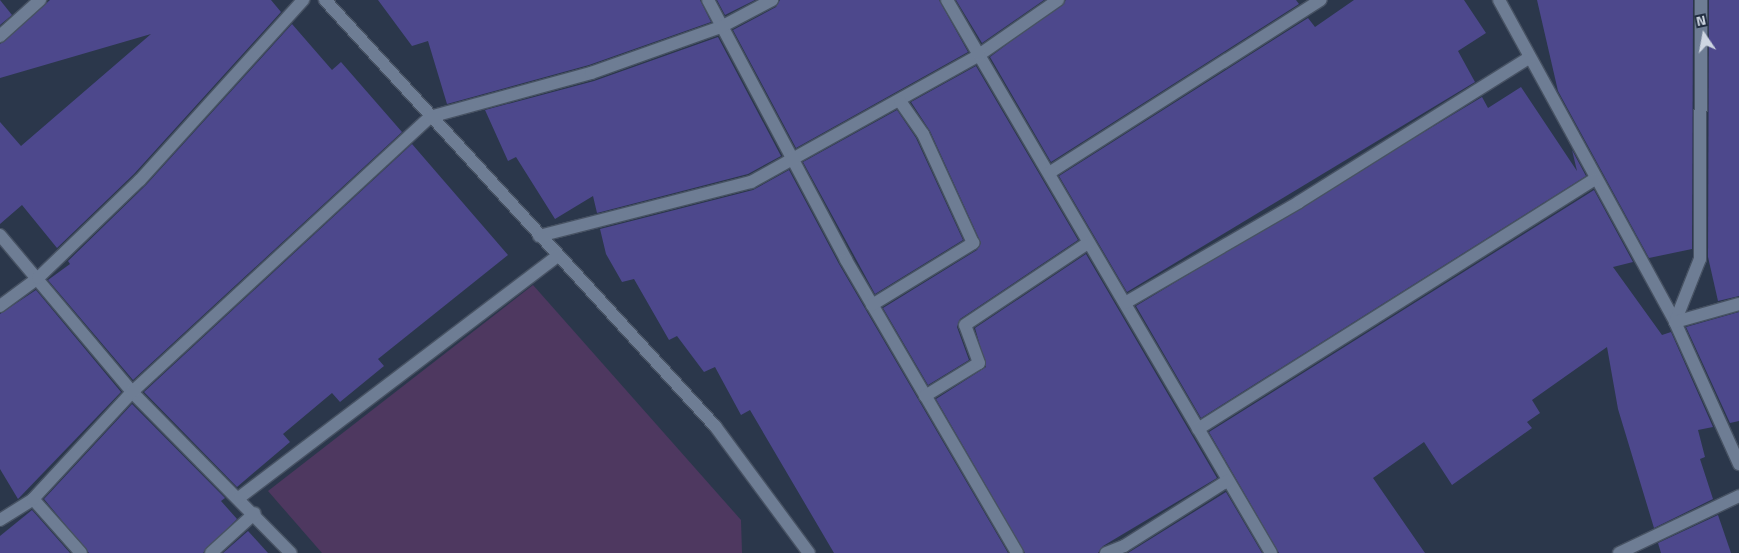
<!DOCTYPE html>
<html>
<head>
<meta charset="utf-8">
<style>
  body { margin:0 }
  #map { position:relative; width:1739px; height:553px; overflow:hidden; background:#2b374b; font-family:"Titillium Web",sans-serif }
  div>[style] { position:absolute }
  .green>* { inset:0; background:#4e3860 }
  .building>* { inset:0; background:#4d488c }
  .roads { filter:drop-shadow(1px 0 #475263) drop-shadow(-1px 0 #475263) drop-shadow(0 1px #475263) drop-shadow(0 -1px #475263) }
  .minor>* { height:12px; margin:-6px; padding:0 6px; transform-origin:6px; border-radius:6px; background:#6e7d94 }
  span { translate:-50% -50%; white-space:nowrap; text-align:center; line-height:1.15; -webkit-text-stroke:4px #212d41; paint-order:stroke }
  .north { position:absolute; left:1679px; top:10px; width:50px; height:50px; -webkit-text-stroke:4px #212d41; paint-order:stroke; rotate:348deg; font-size:14px; font-weight:700; line-height:20px; text-align:center; color:#ced6e2 }
  .north::after { content:''; display:block; margin:auto; width:18px; height:22px; background:#ced6e2; clip-path:polygon(50% 0,100% 100%,50% 72%,0 100%) }
</style>
</head>
<body>
<div id="map">
  <div class="green">
    <div style="clip-path:polygon(533px 285px,741px 520px,742px 553px,322px 553px,268px 491px)"></div>
  </div>
  <div class="building">
    <div style="clip-path:polygon(0 0,12px 15px,0 25px)"></div>
    <div style="clip-path:polygon(50px 0,271px 0,281px 12px,134px 174px,57px 248px,22px 205px,0 224px,0 122px,21px 146px,151px 34px,0 78px,0 44px)"></div>
    <div style="clip-path:polygon(378px 0,700px 0,711px 22px,589px 65px,447px 104px,428px 41px,412px 46px)"></div>
    <div style="clip-path:polygon(717px 0,755px 0,725px 15px)"></div>
    <div style="clip-path:polygon(780px 0,939px 0,968px 52px,796px 148px,733px 30px,776px 7px)"></div>
    <div style="clip-path:polygon(956px 0,1044px 0,982px 43px)"></div>
    <div style="clip-path:polygon(1066px 0,1296px 0,1299px 4px,1051px 162px,990px 57px)"></div>
    <div style="clip-path:polygon(1354px 0,1464px 0,1486px 33px,1458px 51px,1475px 82px,1127px 292px,1059px 176px,1308px 18px,1315px 27px)"></div>
    <div style="clip-path:polygon(1537px 0,1693px 0,1692px 249px,1649px 258px,1558px 91px)"></div>
    <div style="clip-path:polygon(1709px 0,1739px 0,1739px 296px,1718px 301px,1708px 257px)"></div>
    <div style="clip-path:polygon(292px 24px,332px 70px,341px 62px,402px 132px,133px 380px,48px 280px,70px 264px,68px 261px,146px 185px)"></div>
    <div style="clip-path:polygon(718px 37px,781px 156px,748px 174px,597px 213px,593px 196px,555px 219px,516px 157px,508px 161px,485px 110px,594px 81px)"></div>
    <div style="clip-path:polygon(976px 66px,1078px 240px,960px 319px,957px 327px,969px 360px,928px 385px,883px 308px,977px 250px,981px 243px,930px 131px,911px 102px)"></div>
    <div style="clip-path:polygon(1521px 87px,1577px 171px,1572px 150px,1586px 176px,1201px 418px,1136px 306px,1482px 97px,1488px 108px)"></div>
    <div style="clip-path:polygon(897px 110px,916px 138px,963px 240px,875px 294px,803px 162px)"></div>
    <div style="clip-path:polygon(412px 144px,508px 255px,378px 359px,384px 366px,340px 402px,332px 393px,283px 434px,290px 442px,237px 487px,144px 392px)"></div>
    <div style="clip-path:polygon(789px 170px,839px 264px,1008px 553px,834px 553px,750px 410px,741px 415px,715px 367px,704px 372px,677px 336px,669px 340px,634px 279px,622px 282px,606px 254px,600px 229px,753px 190px)"></div>
    <div style="clip-path:polygon(1594px 190px,1633px 262px,1613px 267px,1662px 335px,1671px 332px,1713px 427px,1698px 430px,1705px 457px,1700px 459px,1713px 499px,1654px 528px,1618px 409px,1607px 347px,1532px 400px,1540px 413px,1527px 422px,1532px 428px,1452px 485px,1424px 442px,1373px 478px,1425px 553px,1279px 553px,1209px 432px)"></div>
    <div style="clip-path:polygon(1086px 254px,1217px 478px,1103px 546px,1098px 553px,1025px 553px,936px 399px,986px 367px,975px 328px)"></div>
    <div style="clip-path:polygon(36px 290px,121px 392px,18px 499px,0 469px,0 314px)"></div>
    <div style="clip-path:polygon(1739px 312px,1739px 421px,1730px 423px,1686px 327px)"></div>
    <div style="clip-path:polygon(132px 404px,225px 498px,221px 501px,237px 519px,203px 553px,89px 553px,44px 499px)"></div>
    <div style="clip-path:polygon(1226px 492px,1262px 553px,1128px 553px)"></div>
    <div style="clip-path:polygon(32px 510px,70px 553px,0 553px,0 536px)"></div>
    <div style="clip-path:polygon(1718px 515px,1731px 553px,1661px 553px,1658px 543px)"></div>
    <div style="clip-path:polygon(248px 531px,268px 553px,223px 553px)"></div>
  </div>
  <div class="roads">
    <div class="minor">
      <div style="left:325px;top:0;width:578px;rotate:47.53deg"></div>
      <div style="left:715px;top:426px;width:158px;rotate:53.5deg"></div>
      <div style="left:708px;top:0;width:294px;rotate:62deg"></div>
      <div style="left:846px;top:260px;width:339px;rotate:59.7deg"></div>
      <div style="left:1058px;top:0;width:96px;rotate:145.2deg"></div>
      <div style="left:979px;top:55px;width:577px;rotate:59.61deg"></div>
      <div style="left:1499px;top:0;width:367px;rotate:61.3deg"></div>
      <div style="left:1675px;top:322px;width:156px;rotate:65.7deg"></div>
      <div style="left:0;top:36px;width:54px;rotate:-42deg"></div>
      <div style="left:1049px;top:173px;width:322px;rotate:-32.5deg"></div>
      <div style="left:0;top:235px;width:205px;rotate:49.9deg"></div>
      <div style="left:132px;top:392px;width:226px;rotate:45.4deg"></div>
      <div style="left:539px;top:236px;width:219px;rotate:-14.3deg"></div>
      <div style="left:751px;top:182px;width:261px;rotate:-29.1deg"></div>
      <div style="left:979px;top:55px;width:64px;rotate:-120.2deg"></div>
      <div style="left:1125px;top:303px;width:201px;rotate:-30.1deg"></div>
      <div style="left:1299px;top:202px;width:271px;rotate:-32.1deg"></div>
      <div style="left:872px;top:305px;width:119px;rotate:-31.5deg"></div>
      <div style="left:973px;top:243px;width:120px;rotate:-114.6deg"></div>
      <div style="left:923px;top:134px;width:40px;rotate:-124.9deg"></div>
      <div style="left:0;top:306px;width:47px;rotate:-36.4deg"></div>
      <div style="left:38px;top:278px;width:141px;rotate:-43.9deg"></div>
      <div style="left:140px;top:180px;width:243px;rotate:-47.8deg"></div>
      <div style="left:1675px;top:322px;width:68px;rotate:-68.4deg"></div>
      <div style="left:1700px;top:259px;width:259px;rotate:-89.8deg"></div>
      <div style="left:1675px;top:322px;width:66px;rotate:-15.7deg"></div>
      <div style="left:925px;top:396px;width:63px;rotate:-31.4deg"></div>
      <div style="left:979px;top:363px;width:40px;rotate:-110.2deg"></div>
      <div style="left:965px;top:325px;width:148px;rotate:-33.7deg"></div>
      <div style="left:1198px;top:429px;width:468px;rotate:-32.2deg"></div>
      <div style="left:240px;top:497px;width:399px;rotate:-37.2deg"></div>
      <div style="left:33px;top:499px;width:72px;rotate:48.4deg"></div>
      <div style="left:0;top:520px;width:39px;rotate:-32deg"></div>
      <div style="left:33px;top:499px;width:146px;rotate:-47.2deg"></div>
      <div style="left:132px;top:392px;width:405px;rotate:-42.7deg"></div>
      <div style="left:430px;top:117px;width:167px;rotate:-15.3deg"></div>
      <div style="left:591px;top:73px;width:138px;rotate:-19.5deg"></div>
      <div style="left:721px;top:27px;width:58px;rotate:-27.9deg"></div>
      <div style="left:211px;top:553px;width:59px;rotate:-42.3deg"></div>
      <div style="left:1106px;top:553px;width:19px;rotate:-21deg"></div>
      <div style="left:1124px;top:546px;width:122px;rotate:-32.3deg"></div>
      <div style="left:1619px;top:553px;width:133px;rotate:-25.4deg"></div>
    </div>
  </div>
  <div class="north">N</div>
</div>
</body>
</html>
